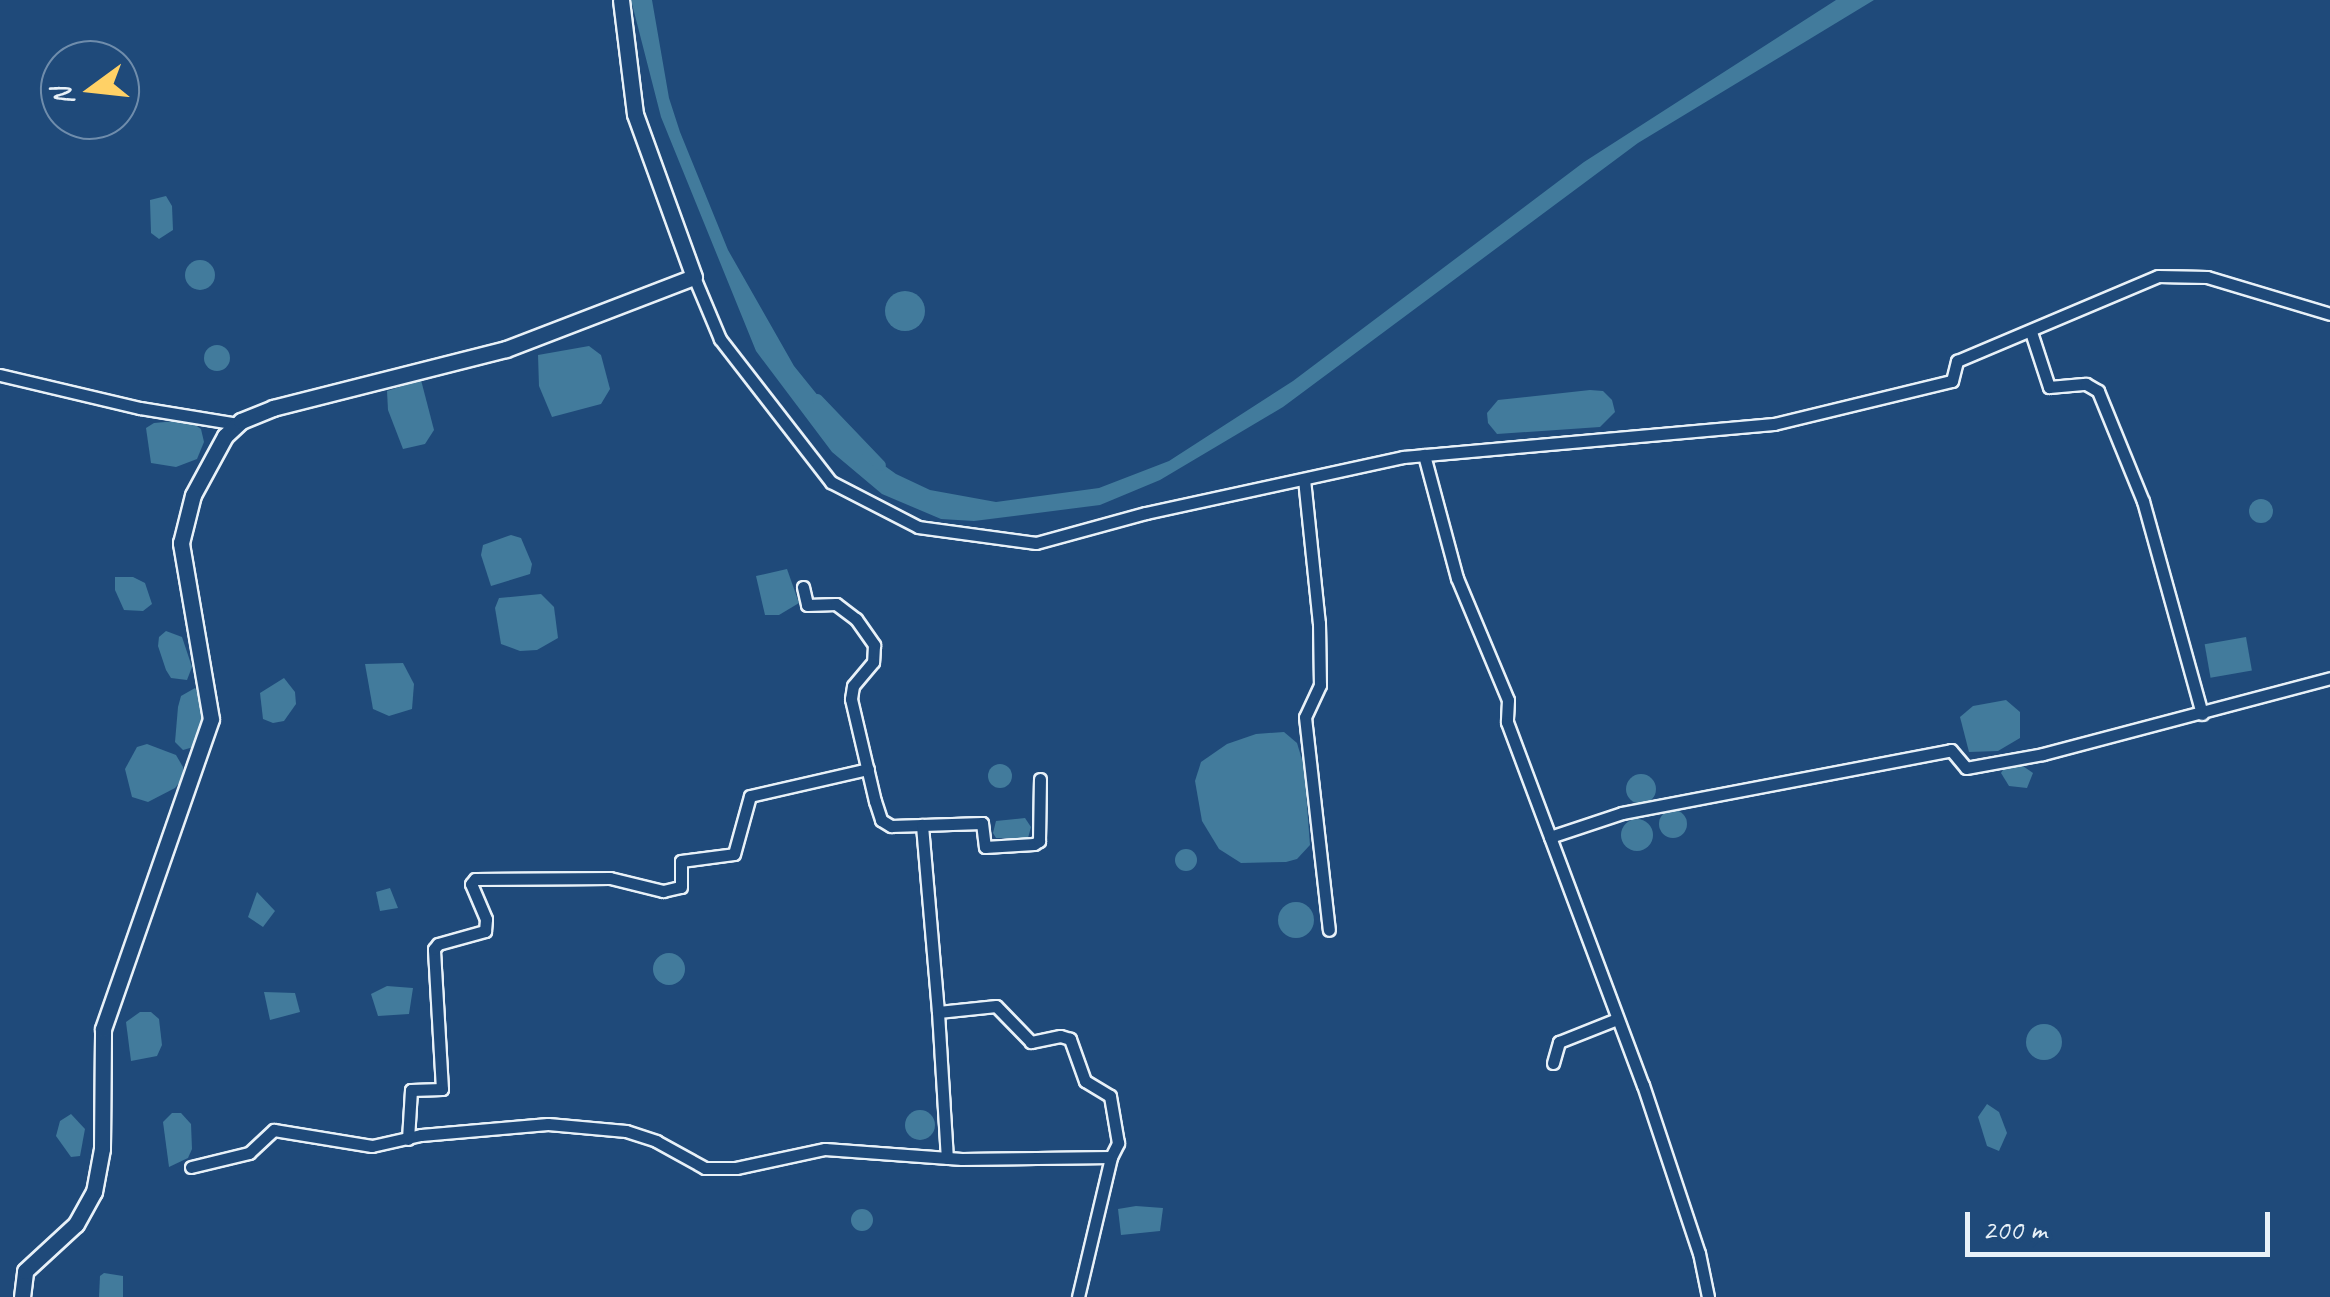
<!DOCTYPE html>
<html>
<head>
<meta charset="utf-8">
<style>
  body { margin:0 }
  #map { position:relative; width:2330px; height:1297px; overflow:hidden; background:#1f4a7a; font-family:Caveat,sans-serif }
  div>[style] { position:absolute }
  .water>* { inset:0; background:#427b9c; transform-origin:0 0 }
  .round { border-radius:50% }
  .canal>* { height:11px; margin:-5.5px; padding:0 5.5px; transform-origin:5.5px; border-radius:5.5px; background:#427b9c }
  .roads { filter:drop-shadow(2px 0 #e8f1f8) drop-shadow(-2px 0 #e8f1f8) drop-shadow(0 2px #e8f1f8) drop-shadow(0 -2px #e8f1f8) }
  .minor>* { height:11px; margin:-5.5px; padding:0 5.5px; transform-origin:5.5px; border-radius:5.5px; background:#1f4a7a }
  .major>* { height:15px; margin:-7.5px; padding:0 7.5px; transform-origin:7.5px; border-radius:7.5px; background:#1f4a7a }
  span { translate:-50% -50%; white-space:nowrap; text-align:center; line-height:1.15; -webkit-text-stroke:8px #1f4a7a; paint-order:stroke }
  .north { position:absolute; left:40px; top:40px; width:100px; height:100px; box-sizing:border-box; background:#1f4a7a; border:2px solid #6f8dac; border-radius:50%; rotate:255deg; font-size:28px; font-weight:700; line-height:40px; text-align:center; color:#e8f1f8 }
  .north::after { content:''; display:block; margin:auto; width:35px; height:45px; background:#ffd166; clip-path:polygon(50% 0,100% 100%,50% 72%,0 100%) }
  .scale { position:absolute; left:1965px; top:1212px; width:305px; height:45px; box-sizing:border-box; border:5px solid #e8f1f8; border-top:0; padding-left:12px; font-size:30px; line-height:35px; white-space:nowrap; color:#e8f1f8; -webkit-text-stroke:8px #1f4a7a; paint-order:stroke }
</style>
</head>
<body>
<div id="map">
  <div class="water">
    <div style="clip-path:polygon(631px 0,652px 0,669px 98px,680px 132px,728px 250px,794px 366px,861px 449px,896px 474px,930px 490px,996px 502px,1099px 488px,1169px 461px,1293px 381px,1584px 162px,1836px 0,1874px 0,1638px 143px,1283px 407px,1160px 480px,1100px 505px,974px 521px,941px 519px,882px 494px,832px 452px,756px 351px,661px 117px)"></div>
    <div style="clip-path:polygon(166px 196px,172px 206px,173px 230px,159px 239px,151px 233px,150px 200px)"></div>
    <div class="round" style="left:185px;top:260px;width:30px;height:30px"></div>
    <div class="round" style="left:885px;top:291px;width:40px;height:40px"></div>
    <div class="round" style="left:204px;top:345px;width:26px;height:26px"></div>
    <div style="clip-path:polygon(589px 346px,601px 355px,610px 389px,601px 404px,552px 417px,539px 386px,538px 355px)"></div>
    <div style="clip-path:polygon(421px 380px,434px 430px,425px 444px,403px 449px,388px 410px,387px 391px)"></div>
    <div style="clip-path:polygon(1590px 390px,1603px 391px,1612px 400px,1615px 412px,1600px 427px,1497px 434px,1488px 423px,1487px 413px,1498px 400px)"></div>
    <div style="clip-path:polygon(188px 420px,201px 429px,204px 442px,197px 459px,176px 467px,151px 463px,146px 428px,154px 423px)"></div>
    <div class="round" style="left:2249px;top:499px;width:24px;height:24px"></div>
    <div style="clip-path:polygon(511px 535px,521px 538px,532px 564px,530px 574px,491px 586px,481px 555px,483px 545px)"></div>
    <div style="clip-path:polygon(787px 569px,799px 603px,779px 615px,765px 615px,756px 576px)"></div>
    <div style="clip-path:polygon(115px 577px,133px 577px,145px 583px,152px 604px,143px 611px,124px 610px,115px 590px)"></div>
    <div style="clip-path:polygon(541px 594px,554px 607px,558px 638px,537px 650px,520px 651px,501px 644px,495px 608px,499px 598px)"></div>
    <div style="clip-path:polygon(166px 631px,182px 637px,192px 667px,187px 680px,171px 678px,166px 670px,158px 646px,159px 637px)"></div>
    <div style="left:2246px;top:637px;width:34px;height:42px;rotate:80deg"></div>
    <div style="clip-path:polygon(403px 663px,414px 684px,412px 709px,389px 716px,373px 709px,365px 664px)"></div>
    <div style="clip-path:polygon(284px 678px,295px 692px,296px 704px,284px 721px,273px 723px,263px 719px,260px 693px)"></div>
    <div style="clip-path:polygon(195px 688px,206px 706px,197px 746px,183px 750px,175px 742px,178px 707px,181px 696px)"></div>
    <div style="clip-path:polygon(2006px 700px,2020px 712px,2020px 738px,1998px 751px,1969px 752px,1960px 717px,1973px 706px)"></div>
    <div style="clip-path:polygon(1284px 732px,1297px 743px,1304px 766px,1310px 845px,1297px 859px,1286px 862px,1241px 863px,1219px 849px,1202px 821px,1195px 781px,1201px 762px,1227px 744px,1256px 734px)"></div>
    <div style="clip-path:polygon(147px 744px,176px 755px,183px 767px,183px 778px,175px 788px,148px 802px,132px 797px,125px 769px,137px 747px)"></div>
    <div class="round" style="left:988px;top:764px;width:24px;height:24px"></div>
    <div style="clip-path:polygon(2020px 764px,2033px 773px,2027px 788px,2009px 786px,2001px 773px,2006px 765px)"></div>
    <div class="round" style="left:1626px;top:774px;width:30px;height:30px"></div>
    <div class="round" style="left:1659px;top:810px;width:28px;height:28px"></div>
    <div style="clip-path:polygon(1025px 818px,1031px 827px,1028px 838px,996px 838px,993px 833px,996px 821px)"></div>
    <div class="round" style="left:1621px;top:819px;width:32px;height:32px"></div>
    <div class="round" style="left:1175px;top:849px;width:22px;height:22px"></div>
    <div style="clip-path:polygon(390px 888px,398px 908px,380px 911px,376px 892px)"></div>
    <div style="clip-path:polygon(257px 892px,275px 911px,263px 927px,248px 917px)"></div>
    <div class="round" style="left:1278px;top:902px;width:36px;height:36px"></div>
    <div class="round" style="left:653px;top:953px;width:32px;height:32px"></div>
    <div style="clip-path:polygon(387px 986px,413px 988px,409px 1014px,378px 1016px,371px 994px)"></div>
    <div style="clip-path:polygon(264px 992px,295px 993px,300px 1012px,270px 1020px)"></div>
    <div style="clip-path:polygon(140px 1012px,151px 1012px,159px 1019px,162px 1045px,157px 1056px,131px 1061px,126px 1022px)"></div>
    <div class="round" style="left:2026px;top:1024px;width:36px;height:36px"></div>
    <div style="clip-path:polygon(1987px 1104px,1999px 1112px,2007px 1133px,1999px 1151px,1987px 1146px,1978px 1117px)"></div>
    <div class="round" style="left:905px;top:1110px;width:30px;height:30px"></div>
    <div style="clip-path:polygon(172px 1113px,181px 1113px,191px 1124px,192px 1149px,188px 1158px,169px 1167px,163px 1122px)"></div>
    <div style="clip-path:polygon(71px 1114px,85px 1129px,80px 1156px,71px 1157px,56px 1136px,60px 1121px)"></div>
    <div style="clip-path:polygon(1136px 1206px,1163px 1208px,1160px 1231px,1121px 1235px,1118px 1209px)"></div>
    <div class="round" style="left:851px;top:1209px;width:22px;height:22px"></div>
    <div style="clip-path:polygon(104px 1273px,123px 1276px,123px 1297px,99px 1297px,100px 1276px)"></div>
  </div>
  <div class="canal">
    <div style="left:817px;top:399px;width:91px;rotate:46.3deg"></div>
  </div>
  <div class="roads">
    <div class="minor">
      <div style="left:694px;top:277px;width:67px;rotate:67.2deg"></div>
      <div style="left:720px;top:339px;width:181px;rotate:52.2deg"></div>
      <div style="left:831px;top:482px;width:98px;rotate:27.3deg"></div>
      <div style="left:918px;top:527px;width:119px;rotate:7.7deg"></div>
      <div style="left:1036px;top:543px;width:114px;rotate:-15.3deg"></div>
      <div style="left:1146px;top:513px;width:263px;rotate:-12.3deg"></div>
      <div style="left:1403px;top:457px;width:372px;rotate:-5.1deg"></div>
      <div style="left:1774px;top:424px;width:183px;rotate:-13.6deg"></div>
      <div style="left:1952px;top:381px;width:21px;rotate:-76deg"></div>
      <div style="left:1957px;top:361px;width:218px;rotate:-22.9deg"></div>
      <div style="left:2158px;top:276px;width:49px;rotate:1.2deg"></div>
      <div style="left:2207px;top:277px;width:128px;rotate:16.7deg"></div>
      <div style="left:2031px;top:332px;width:58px;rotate:71.9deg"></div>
      <div style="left:2049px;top:387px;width:37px;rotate:-5deg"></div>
      <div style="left:2086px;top:384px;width:14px;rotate:30deg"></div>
      <div style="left:2098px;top:391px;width:119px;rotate:67.8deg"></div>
      <div style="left:2143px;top:501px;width:221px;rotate:74.5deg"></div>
      <div style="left:0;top:375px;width:144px;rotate:13.3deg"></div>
      <div style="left:140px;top:408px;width:99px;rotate:9.3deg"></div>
      <div style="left:1424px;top:455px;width:127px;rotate:75deg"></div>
      <div style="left:1457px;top:578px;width:132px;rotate:67.3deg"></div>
      <div style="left:1508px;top:700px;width:22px;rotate:93deg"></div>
      <div style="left:1507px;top:722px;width:388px;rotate:69.5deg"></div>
      <div style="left:1643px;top:1085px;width:177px;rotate:71.6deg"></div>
      <div style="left:1699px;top:1253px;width:45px;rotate:78.4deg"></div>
      <div style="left:1304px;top:479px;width:145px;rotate:84.1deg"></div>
      <div style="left:1319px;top:623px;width:62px;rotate:89.1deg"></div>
      <div style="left:1320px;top:685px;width:35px;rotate:115deg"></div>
      <div style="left:1305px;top:717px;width:214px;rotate:83.6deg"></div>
      <div style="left:803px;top:587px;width:18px;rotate:77deg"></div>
      <div style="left:807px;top:605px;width:29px;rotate:-2deg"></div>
      <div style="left:836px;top:604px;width:25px;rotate:37deg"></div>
      <div style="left:856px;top:619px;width:32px;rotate:55deg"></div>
      <div style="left:874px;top:645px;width:17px;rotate:93deg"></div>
      <div style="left:873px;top:662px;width:31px;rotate:130deg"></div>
      <div style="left:853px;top:686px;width:13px;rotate:99deg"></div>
      <div style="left:851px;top:699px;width:105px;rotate:76.8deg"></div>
      <div style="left:875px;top:801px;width:20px;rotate:72deg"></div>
      <div style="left:881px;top:820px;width:12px;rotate:31deg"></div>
      <div style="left:891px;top:826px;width:31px;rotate:-2deg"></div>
      <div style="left:1550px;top:837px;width:76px;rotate:-18.4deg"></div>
      <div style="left:1622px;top:813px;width:335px;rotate:-10.8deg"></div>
      <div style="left:1951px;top:750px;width:23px;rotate:50deg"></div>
      <div style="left:1966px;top:768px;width:78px;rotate:-10.3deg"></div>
      <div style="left:2043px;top:754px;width:297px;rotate:-14.8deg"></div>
      <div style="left:938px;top:1012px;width:146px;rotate:86.5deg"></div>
      <div style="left:1553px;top:1063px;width:22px;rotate:-74deg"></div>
      <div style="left:1559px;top:1042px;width:62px;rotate:-21.6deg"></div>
      <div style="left:408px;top:1139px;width:49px;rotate:-86.5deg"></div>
      <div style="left:411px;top:1090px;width:31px;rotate:-2deg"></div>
      <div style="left:442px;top:1089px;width:140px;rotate:-93.3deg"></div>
      <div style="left:434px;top:949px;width:6px;rotate:-51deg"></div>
      <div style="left:438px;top:944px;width:49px;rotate:-15.5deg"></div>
      <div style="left:485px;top:931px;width:12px;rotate:-85deg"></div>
      <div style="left:486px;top:919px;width:38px;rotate:-113deg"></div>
      <div style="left:471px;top:884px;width:6px;rotate:-51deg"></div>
      <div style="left:475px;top:879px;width:135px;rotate:-0.4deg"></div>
      <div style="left:610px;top:878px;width:55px;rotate:13.8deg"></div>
      <div style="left:663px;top:891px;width:18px;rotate:-13deg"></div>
      <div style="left:681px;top:887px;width:26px;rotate:-90deg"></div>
      <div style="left:681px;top:861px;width:53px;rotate:-7.5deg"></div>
      <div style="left:734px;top:854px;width:60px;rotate:-74.6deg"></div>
      <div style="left:750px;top:796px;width:121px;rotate:-12.9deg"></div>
      <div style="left:191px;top:1167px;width:60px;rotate:-13.6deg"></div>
      <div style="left:249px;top:1153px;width:34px;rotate:-43deg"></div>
      <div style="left:274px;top:1130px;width:99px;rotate:9.3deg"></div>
      <div style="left:372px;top:1146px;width:50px;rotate:-12.7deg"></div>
      <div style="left:421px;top:1135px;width:127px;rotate:-5deg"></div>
      <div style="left:548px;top:1124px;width:78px;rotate:5.1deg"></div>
      <div style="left:626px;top:1131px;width:32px;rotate:18deg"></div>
      <div style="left:656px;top:1141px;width:56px;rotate:28.9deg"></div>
      <div style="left:705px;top:1168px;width:31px"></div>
      <div style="left:736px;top:1168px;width:91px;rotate:-12.1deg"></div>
      <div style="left:825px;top:1149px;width:137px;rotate:4.2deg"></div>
      <div style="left:962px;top:1159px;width:149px;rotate:-0.8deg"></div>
      <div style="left:1111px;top:1157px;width:16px;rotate:-63deg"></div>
      <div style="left:1118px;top:1143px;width:48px;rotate:-99.7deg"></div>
      <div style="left:1110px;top:1096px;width:29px;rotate:-149deg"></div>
      <div style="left:1085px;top:1081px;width:45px;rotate:-109.7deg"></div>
      <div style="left:1070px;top:1039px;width:10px;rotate:-163deg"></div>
      <div style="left:1060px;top:1036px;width:30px;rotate:168deg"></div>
      <div style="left:1031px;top:1042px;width:50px;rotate:-134.2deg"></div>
      <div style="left:996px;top:1006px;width:58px;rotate:174.1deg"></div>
      <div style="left:938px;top:1012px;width:188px;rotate:-94.9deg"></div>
      <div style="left:922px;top:825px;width:60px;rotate:-1.9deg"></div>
      <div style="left:982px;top:823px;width:24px;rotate:83deg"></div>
      <div style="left:985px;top:847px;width:49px;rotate:-3.5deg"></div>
      <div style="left:1034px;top:844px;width:6px;rotate:-31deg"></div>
      <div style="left:1039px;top:841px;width:62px;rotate:-89.1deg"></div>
      <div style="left:1078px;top:1297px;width:144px;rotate:-76.7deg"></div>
    </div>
    <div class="major">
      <div style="left:22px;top:1297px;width:26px;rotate:-83deg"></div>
      <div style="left:25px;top:1271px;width:69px;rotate:-42.7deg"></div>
      <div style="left:76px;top:1224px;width:37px;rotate:-61deg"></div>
      <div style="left:94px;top:1192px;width:44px;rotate:-79.5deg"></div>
      <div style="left:102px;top:1149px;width:120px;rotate:-89.5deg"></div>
      <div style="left:103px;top:1029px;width:328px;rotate:-70.8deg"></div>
      <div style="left:211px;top:719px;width:179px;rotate:-99.7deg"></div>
      <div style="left:181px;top:543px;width:49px;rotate:-76deg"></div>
      <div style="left:193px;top:495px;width:67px;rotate:-61.5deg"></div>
      <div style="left:225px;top:436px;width:22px;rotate:-43deg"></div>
      <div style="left:241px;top:421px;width:35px;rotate:-22deg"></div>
      <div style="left:273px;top:408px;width:240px;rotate:-14.2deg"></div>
      <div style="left:506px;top:349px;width:201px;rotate:-21deg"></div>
      <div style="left:694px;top:277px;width:173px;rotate:-109.9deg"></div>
      <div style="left:635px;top:114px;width:115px;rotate:-97deg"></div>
    </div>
  </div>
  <div class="north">N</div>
  <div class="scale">200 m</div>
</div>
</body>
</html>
